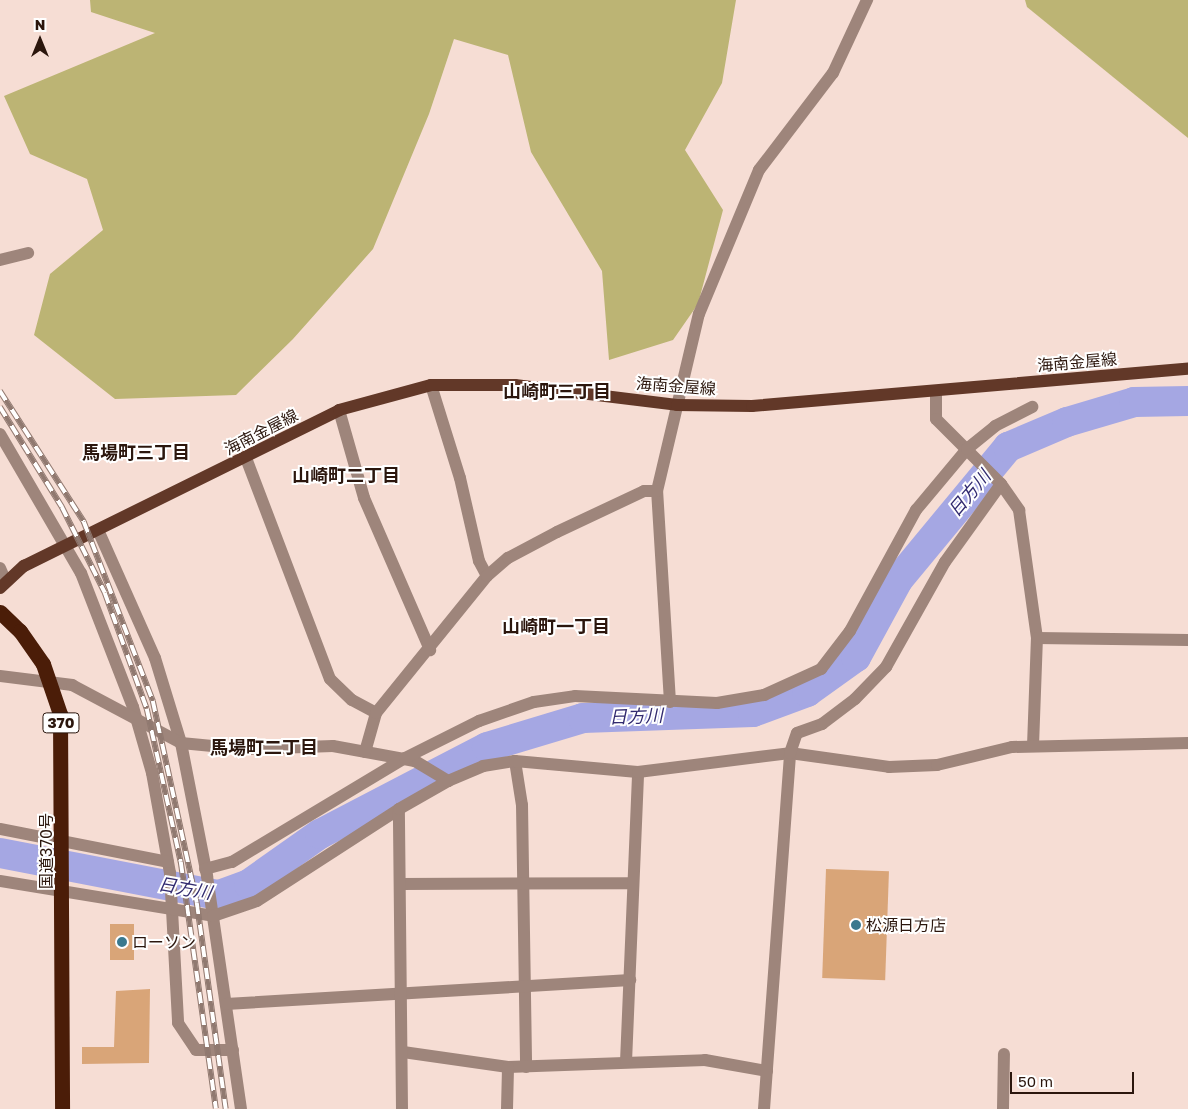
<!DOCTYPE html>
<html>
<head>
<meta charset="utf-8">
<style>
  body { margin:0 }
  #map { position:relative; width:1188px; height:1109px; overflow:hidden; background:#f6ddd4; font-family:"Golos Text","Noto Sans JP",sans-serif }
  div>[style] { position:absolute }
  .forest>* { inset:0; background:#bcb474 }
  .river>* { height:30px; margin:-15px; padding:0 15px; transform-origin:15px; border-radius:15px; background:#a5a7e3 }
  .building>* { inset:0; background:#d9a578; transform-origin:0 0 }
  .street>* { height:12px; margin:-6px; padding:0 6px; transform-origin:6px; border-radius:6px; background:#9e857b }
  .primary>* { height:12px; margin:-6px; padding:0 6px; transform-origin:6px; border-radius:6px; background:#623828 }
  .highway>* { height:15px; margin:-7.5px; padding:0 7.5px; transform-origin:7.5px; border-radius:7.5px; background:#4b1d08 }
  .rail>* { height:5.5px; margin-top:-2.75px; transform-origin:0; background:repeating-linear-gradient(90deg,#fff 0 11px,#907970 0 22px); box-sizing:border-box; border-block:1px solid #907970 }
  .dots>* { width:14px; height:14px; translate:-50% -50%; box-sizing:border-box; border:2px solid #fff; border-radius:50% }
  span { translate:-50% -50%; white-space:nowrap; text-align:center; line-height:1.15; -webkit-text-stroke:4px #fff; paint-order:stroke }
  .shield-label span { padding:1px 4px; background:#fff; border:1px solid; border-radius:4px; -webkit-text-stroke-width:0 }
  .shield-label { font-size:15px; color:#2b160d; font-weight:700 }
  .street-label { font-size:16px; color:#2b160d }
  .poi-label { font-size:16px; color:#2b160d }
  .left { translate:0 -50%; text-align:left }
  .neighbourhood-label { font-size:18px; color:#2b160d; font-weight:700 }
  .water-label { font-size:18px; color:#312a6f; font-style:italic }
  .north { position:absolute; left:15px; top:15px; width:50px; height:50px; -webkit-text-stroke:4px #fff; paint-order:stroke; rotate:0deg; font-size:14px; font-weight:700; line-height:20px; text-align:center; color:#2b160d }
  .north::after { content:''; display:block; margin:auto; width:18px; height:22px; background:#2b160d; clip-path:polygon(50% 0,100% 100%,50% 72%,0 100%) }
  .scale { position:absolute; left:1010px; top:1072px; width:124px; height:22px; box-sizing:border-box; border:2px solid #2b160d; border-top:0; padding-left:6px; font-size:15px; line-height:18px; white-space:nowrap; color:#2b160d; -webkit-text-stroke:4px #fff; paint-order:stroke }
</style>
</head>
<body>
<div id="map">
  <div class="forest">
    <div style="clip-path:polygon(90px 0,736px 0,722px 83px,685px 150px,723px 210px,698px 304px,673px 340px,609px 360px,602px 271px,531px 152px,508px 55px,454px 39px,429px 114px,373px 249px,293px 339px,236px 395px,115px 399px,34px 335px,50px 274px,103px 230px,87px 179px,30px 154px,4px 96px,155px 33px,91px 12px)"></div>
    <div style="clip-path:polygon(1025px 0,1188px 0,1188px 138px,1027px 7px)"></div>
  </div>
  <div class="river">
    <div style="left:0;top:853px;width:223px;rotate:10.9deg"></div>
    <div style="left:219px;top:895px;width:32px;rotate:-20deg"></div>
    <div style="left:249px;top:884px;width:87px;rotate:-35.2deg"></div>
    <div style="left:320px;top:834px;width:188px;rotate:-27.5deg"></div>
    <div style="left:487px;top:747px;width:100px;rotate:-16.8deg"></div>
    <div style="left:583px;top:718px;width:170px;rotate:-2deg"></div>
    <div style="left:753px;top:712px;width:58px;rotate:-20.3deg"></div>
    <div style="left:807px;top:692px;width:60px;rotate:-35.5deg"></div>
    <div style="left:856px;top:657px;width:88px;rotate:-61.4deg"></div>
    <div style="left:898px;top:580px;width:173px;rotate:-50.4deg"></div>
    <div style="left:1008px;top:447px;width:64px;rotate:-23deg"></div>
    <div style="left:1067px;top:422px;width:70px;rotate:-16.6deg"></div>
    <div style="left:1134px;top:402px;width:54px;rotate:-1.1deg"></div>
  </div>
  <div class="building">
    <div style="left:826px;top:869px;width:63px;height:109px;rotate:2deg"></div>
    <div style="left:110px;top:924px;width:24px;height:36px"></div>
    <div style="clip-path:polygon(150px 989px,149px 1063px,82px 1064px,82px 1047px,114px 1047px,116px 991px)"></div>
  </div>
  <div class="street">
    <div style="left:0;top:260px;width:29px;rotate:-14deg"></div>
    <div style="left:431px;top:385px;width:97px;rotate:72.7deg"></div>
    <div style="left:460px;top:478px;width:85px;rotate:77.1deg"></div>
    <div style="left:479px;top:561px;width:17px;rotate:62deg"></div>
    <div style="left:936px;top:393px;width:26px;rotate:90deg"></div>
    <div style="left:936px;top:419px;width:92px;rotate:45deg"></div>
    <div style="left:1001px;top:484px;width:32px;rotate:55deg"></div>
    <div style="left:1019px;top:510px;width:129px;rotate:82deg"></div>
    <div style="left:339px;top:410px;width:91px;rotate:74.1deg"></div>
    <div style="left:364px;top:498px;width:166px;rotate:66.5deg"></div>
    <div style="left:0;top:434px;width:161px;rotate:59.8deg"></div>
    <div style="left:81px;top:573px;width:144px;rotate:68.8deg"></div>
    <div style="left:133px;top:707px;width:69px;rotate:73.9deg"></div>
    <div style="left:152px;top:773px;width:102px;rotate:79.8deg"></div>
    <div style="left:170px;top:873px;width:150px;rotate:86.9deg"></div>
    <div style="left:178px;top:1023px;width:32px;rotate:56deg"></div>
    <div style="left:196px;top:1050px;width:37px"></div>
    <div style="left:246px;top:458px;width:236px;rotate:69.2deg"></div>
    <div style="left:330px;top:679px;width:30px;rotate:44deg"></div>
    <div style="left:352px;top:700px;width:27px;rotate:28deg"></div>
    <div style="left:98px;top:530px;width:140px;rotate:66deg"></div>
    <div style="left:155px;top:658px;width:89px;rotate:73deg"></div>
    <div style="left:181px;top:743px;width:136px;rotate:78.9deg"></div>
    <div style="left:207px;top:876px;width:235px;rotate:81.7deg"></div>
    <div style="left:0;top:568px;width:13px;rotate:67deg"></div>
    <div style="left:0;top:676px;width:73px;rotate:7.1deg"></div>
    <div style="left:72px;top:685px;width:123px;rotate:28deg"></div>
    <div style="left:181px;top:743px;width:63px;rotate:5.4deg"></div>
    <div style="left:244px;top:749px;width:89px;rotate:-1.9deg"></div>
    <div style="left:333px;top:746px;width:83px;rotate:10.4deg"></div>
    <div style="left:415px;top:761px;width:39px;rotate:31deg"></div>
    <div style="left:670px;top:702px;width:211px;rotate:-93.5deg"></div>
    <div style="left:657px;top:491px;width:182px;rotate:-76.7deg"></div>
    <div style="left:699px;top:314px;width:156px;rotate:-67.4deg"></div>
    <div style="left:759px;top:170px;width:122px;rotate:-52.7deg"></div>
    <div style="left:833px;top:73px;width:81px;rotate:-65deg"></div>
    <div style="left:1033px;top:746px;width:108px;rotate:-87.9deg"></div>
    <div style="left:1037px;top:638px;width:151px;rotate:0.8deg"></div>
    <div style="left:365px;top:752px;width:41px;rotate:-74.2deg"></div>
    <div style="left:376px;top:713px;width:176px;rotate:-51deg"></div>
    <div style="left:487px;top:576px;width:28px;rotate:-41deg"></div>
    <div style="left:508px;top:558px;width:55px;rotate:-28deg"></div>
    <div style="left:557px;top:532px;width:96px;rotate:-25.2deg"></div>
    <div style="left:644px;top:491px;width:13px"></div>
    <div style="left:515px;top:761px;width:45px;rotate:81deg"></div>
    <div style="left:522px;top:805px;width:262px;rotate:89.1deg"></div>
    <div style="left:0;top:829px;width:171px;rotate:11.1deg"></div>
    <div style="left:205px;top:869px;width:28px;rotate:-15deg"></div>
    <div style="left:232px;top:862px;width:202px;rotate:-31deg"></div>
    <div style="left:405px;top:758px;width:83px;rotate:-26.6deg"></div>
    <div style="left:479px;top:721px;width:58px;rotate:-19.1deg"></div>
    <div style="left:534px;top:702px;width:41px;rotate:-8.3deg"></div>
    <div style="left:575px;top:696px;width:142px;rotate:2.8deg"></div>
    <div style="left:717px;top:703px;width:48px;rotate:-9.7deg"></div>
    <div style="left:764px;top:695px;width:63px;rotate:-24.5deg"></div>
    <div style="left:821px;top:669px;width:48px;rotate:-52.7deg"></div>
    <div style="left:850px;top:631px;width:138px;rotate:-61.4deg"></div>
    <div style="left:916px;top:510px;width:80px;rotate:-50.1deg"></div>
    <div style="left:967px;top:449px;width:36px;rotate:-39deg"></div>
    <div style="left:995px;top:426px;width:42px;rotate:-27.2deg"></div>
    <div style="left:0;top:881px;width:216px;rotate:9.3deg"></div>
    <div style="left:213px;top:916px;width:46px;rotate:-18.8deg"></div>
    <div style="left:257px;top:901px;width:169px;rotate:-32.9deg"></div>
    <div style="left:400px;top:884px;width:233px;rotate:-0.2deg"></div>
    <div style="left:226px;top:1004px;width:405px;rotate:-3.4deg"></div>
    <div style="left:403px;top:1052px;width:106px;rotate:8.1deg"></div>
    <div style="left:508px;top:1067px;width:197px;rotate:-2deg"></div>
    <div style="left:705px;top:1060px;width:63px;rotate:10.1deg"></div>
    <div style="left:626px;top:1062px;width:290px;rotate:-87.6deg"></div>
    <div style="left:402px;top:1109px;width:300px;rotate:-90.6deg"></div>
    <div style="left:399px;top:809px;width:56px;rotate:-29.7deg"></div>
    <div style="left:448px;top:781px;width:38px;rotate:-23deg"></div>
    <div style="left:483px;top:766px;width:32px;rotate:-9deg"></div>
    <div style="left:515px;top:761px;width:123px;rotate:5.1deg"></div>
    <div style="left:638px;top:772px;width:153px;rotate:-7.1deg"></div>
    <div style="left:790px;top:753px;width:100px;rotate:8deg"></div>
    <div style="left:889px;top:767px;width:48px;rotate:-2.4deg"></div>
    <div style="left:937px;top:765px;width:77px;rotate:-13.5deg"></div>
    <div style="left:1012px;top:747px;width:176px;rotate:-1.3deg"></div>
    <div style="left:507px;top:1109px;width:42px;rotate:-88.6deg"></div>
    <div style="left:764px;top:1109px;width:357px;rotate:-85.8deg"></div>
    <div style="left:790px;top:753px;width:21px;rotate:-71deg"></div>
    <div style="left:797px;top:733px;width:27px;rotate:-20deg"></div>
    <div style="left:822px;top:724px;width:41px;rotate:-37.1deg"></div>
    <div style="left:855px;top:699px;width:45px;rotate:-45.9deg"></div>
    <div style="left:886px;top:667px;width:120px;rotate:-60.7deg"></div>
    <div style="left:945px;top:562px;width:96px;rotate:-54.3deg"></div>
    <div style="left:1003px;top:1109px;width:55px;rotate:-89deg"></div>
  </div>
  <div class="primary">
    <div style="left:0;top:588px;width:33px;rotate:-43deg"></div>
    <div style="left:24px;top:566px;width:352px;rotate:-26.3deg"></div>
    <div style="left:339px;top:410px;width:95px;rotate:-15.2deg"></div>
    <div style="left:431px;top:385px;width:84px"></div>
    <div style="left:515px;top:385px;width:163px;rotate:7deg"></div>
    <div style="left:677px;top:405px;width:75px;rotate:0.8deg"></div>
    <div style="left:752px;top:406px;width:438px;rotate:-4.9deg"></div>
  </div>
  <div class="highway">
    <div style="left:0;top:612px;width:28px;rotate:44deg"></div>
    <div style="left:20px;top:631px;width:40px;rotate:55.1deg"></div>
    <div style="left:43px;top:664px;width:53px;rotate:71.2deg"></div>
    <div style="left:60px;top:714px;width:395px;rotate:89.7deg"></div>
  </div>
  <div class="rail">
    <div style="left:0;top:391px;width:156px;rotate:57.3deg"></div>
    <div style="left:84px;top:522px;width:192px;rotate:68.9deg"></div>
    <div style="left:153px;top:701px;width:207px;rotate:77.7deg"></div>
    <div style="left:197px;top:903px;width:208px;rotate:82deg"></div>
    <div style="left:0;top:407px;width:118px;rotate:58.2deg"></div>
    <div style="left:62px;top:507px;width:96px;rotate:63.4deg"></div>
    <div style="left:105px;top:593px;width:123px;rotate:70.1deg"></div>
    <div style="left:147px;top:709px;width:157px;rotate:77.5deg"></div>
    <div style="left:181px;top:862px;width:249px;rotate:81.9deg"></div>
  </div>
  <div class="dots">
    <div style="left:856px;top:925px;background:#3a798e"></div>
    <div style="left:122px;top:942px;background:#3a798e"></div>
  </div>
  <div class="shield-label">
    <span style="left:61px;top:723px">370</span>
  </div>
  <div class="street-label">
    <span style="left:1077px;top:362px;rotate:-5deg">海南金屋線</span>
    <span style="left:676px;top:386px;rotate:4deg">海南金屋線</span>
    <span style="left:261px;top:432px;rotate:-27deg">海南金屋線</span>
    <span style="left:46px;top:851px;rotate:-90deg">国道370号</span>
  </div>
  <div class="poi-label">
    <span class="left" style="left:866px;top:925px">松源日方店</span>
    <span class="left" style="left:132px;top:942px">ローソン</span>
  </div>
  <div class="neighbourhood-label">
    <span style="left:557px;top:391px">山崎町三丁目</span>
    <span style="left:136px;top:452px">馬場町三丁目</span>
    <span style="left:346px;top:475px">山崎町二丁目</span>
    <span style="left:556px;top:626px">山崎町一丁目</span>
    <span style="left:264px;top:747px">馬場町二丁目</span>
  </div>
  <div class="water-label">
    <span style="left:969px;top:493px;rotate:-50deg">日方川</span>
    <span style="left:636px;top:716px;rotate:-2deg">日方川</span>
    <span style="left:185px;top:888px;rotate:10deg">日方川</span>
  </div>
  <div class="north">N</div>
  <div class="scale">50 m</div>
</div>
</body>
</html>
